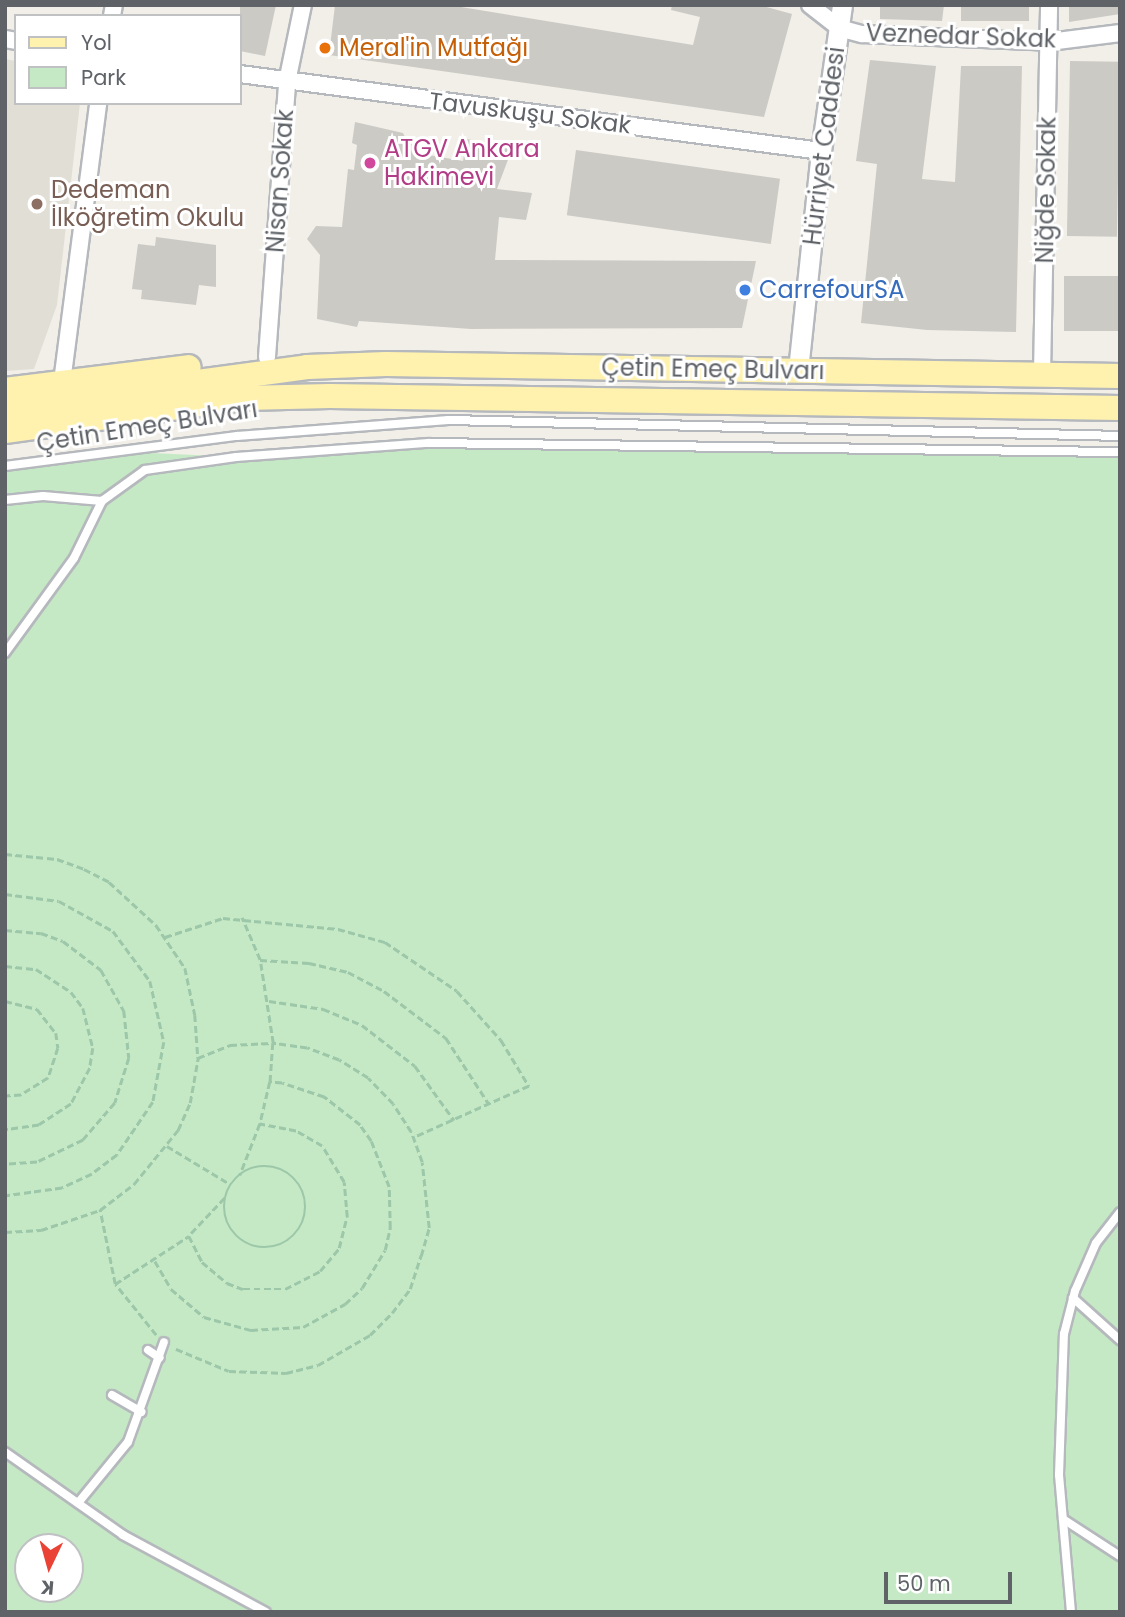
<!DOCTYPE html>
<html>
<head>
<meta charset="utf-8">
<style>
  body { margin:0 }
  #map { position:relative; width:1125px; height:1617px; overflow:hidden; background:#f1efe8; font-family:Poppins,sans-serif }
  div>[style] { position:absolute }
  .education>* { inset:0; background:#e1ded6 }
  .green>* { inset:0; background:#c5e8c5 }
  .building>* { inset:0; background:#cccac5; transform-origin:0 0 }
  .path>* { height:2.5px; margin-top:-1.25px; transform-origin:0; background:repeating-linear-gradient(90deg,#9cc7a9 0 7px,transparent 0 10.5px) }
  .path>.ring { margin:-1.25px; padding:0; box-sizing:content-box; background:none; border:2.5px solid #9cc7a9; border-radius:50% }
  .roads { filter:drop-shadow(2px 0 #b5b8bc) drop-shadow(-2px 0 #b5b8bc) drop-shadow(0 2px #b5b8bc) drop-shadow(0 -2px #b5b8bc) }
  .service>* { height:8px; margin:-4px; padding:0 4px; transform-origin:4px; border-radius:4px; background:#fff }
  .minor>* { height:16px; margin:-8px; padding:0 8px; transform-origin:8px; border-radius:8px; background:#fff }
  .tertiary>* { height:19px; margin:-9.5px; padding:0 9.5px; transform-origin:9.5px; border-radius:9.5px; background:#fff }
  .primary>* { height:24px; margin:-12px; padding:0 12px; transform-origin:12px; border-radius:12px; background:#fff2af }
  .dots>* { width:19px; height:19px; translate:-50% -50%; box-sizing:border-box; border:4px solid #fff; border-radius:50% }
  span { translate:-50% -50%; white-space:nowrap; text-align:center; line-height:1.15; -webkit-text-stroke:6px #fff; paint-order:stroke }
  .street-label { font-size:24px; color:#5f6368 }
  .food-label { font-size:24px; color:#c56008 }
  .left { translate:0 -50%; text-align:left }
  .hotel-label { font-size:24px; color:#b23c85 }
  .education-label { font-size:24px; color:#785e54 }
  .shop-label { font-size:24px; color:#366cbe }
  .frame { position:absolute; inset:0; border:7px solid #5f6368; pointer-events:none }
  .legend { position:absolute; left:14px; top:14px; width:228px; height:91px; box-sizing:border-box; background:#fff; border:2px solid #bfc1c3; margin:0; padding:9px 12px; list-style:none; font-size:21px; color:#5f6368 }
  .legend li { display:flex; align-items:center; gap:14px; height:35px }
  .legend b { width:35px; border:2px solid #bfc1c3 }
  .north { position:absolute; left:14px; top:1533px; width:70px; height:70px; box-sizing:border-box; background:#fff; border:2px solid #bfc1c3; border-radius:50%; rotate:185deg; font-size:19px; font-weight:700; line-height:28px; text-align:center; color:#5f6368 }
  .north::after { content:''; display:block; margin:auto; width:24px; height:32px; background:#ea4335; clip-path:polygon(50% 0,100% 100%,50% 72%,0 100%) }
  .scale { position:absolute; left:884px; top:1572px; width:128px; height:32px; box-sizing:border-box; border:4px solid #5f6368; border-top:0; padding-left:9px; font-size:21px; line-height:24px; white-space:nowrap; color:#5f6368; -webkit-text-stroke:5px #fff; paint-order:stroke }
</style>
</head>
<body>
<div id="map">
  <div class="education">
    <div style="clip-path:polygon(5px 59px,16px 61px,16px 103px,80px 103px,57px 305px,34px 369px,5px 371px)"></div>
  </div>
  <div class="green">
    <div style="clip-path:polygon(evenodd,428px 443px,1120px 452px,1120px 1612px,5px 1612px,5px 466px,109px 451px,236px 457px,428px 443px,28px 1547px,70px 1547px,70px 1589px,28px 1589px,28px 1547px)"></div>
  </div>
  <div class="building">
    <div style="clip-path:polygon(240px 5px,276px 5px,265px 56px,240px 51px)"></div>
    <div style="clip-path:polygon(335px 5px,449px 5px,693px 45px,700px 17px,671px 10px,672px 5px,759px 5px,792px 14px,764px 117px,329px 55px)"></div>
    <div style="clip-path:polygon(880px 5px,944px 5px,942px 21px,880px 19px)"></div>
    <div style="left:961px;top:5px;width:68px;height:16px"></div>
    <div style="clip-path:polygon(1069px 5px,1120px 5px,1120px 14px,1069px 22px)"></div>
    <div style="clip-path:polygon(870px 60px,936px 66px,922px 179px,955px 182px,961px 66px,1022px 66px,1016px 332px,927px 330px,861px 323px,877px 164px,856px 161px)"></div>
    <div style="left:1070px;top:61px;width:50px;height:175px;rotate:1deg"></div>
    <div style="clip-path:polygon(355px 122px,403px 133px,407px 141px,416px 143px,417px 153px,463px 161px,467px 139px,512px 149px,497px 189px,532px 193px,526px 220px,499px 217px,495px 260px,756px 261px,742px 328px,471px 329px,359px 321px,357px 327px,317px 319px,320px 255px,307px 239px,316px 226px,342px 227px,348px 169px,354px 170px,357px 145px,352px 143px)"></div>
    <div style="left:576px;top:150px;width:206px;height:66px;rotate:8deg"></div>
    <div style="clip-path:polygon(156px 237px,216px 245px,216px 287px,199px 285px,196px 305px,141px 299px,142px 290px,132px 289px,138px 244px,155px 246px)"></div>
    <div style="left:1064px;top:276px;width:56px;height:55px"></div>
  </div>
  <div class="path">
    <div style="left:5px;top:854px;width:52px;rotate:5.5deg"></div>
    <div style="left:57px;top:859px;width:29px;rotate:20deg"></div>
    <div style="left:84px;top:869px;width:28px;rotate:27deg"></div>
    <div style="left:109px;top:882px;width:64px;rotate:42.5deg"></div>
    <div style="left:156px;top:925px;width:52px;rotate:56deg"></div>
    <div style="left:185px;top:968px;width:48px;rotate:78deg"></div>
    <div style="left:195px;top:1015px;width:43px;rotate:86deg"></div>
    <div style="left:5px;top:894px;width:54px;rotate:7.4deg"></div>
    <div style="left:59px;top:901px;width:62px;rotate:29.1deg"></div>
    <div style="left:113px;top:931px;width:62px;rotate:53.5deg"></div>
    <div style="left:150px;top:981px;width:63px;rotate:77.1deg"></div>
    <div style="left:164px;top:1042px;width:61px;rotate:100.4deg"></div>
    <div style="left:153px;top:1102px;width:64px;rotate:124.2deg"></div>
    <div style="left:117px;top:1155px;width:31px;rotate:143deg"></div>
    <div style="left:92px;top:1174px;width:33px;rotate:155deg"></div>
    <div style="left:62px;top:1188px;width:58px;rotate:172deg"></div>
    <div style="left:5px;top:930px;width:36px;rotate:5deg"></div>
    <div style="left:41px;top:933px;width:23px;rotate:20deg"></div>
    <div style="left:63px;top:941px;width:48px;rotate:37.3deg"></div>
    <div style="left:101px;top:970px;width:47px;rotate:60.7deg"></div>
    <div style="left:124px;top:1011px;width:47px;rotate:83.9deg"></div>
    <div style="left:129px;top:1058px;width:47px;rotate:107.3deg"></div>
    <div style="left:115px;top:1103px;width:49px;rotate:130.9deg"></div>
    <div style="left:83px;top:1140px;width:51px;rotate:154.4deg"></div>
    <div style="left:37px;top:1162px;width:32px;rotate:176deg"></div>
    <div style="left:165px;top:937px;width:61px;rotate:-18.1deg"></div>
    <div style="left:223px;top:918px;width:116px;rotate:5.5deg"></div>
    <div style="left:338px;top:929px;width:49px;rotate:15.5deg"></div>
    <div style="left:385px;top:942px;width:87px;rotate:34.2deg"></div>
    <div style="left:457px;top:991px;width:66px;rotate:48.1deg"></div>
    <div style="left:501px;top:1040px;width:54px;rotate:58.7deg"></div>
    <div style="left:529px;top:1086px;width:127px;rotate:155.9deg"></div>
    <div style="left:260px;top:960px;width:49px;rotate:3.5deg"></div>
    <div style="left:309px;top:963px;width:40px;rotate:13deg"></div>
    <div style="left:348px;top:972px;width:41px;rotate:27.8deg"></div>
    <div style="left:384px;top:991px;width:78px;rotate:37.2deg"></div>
    <div style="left:446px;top:1038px;width:79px;rotate:56.9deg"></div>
    <div style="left:5px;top:966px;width:31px;rotate:6deg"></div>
    <div style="left:36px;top:969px;width:42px;rotate:33.3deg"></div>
    <div style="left:71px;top:992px;width:20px;rotate:53deg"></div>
    <div style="left:83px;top:1008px;width:41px;rotate:76deg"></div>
    <div style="left:93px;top:1048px;width:20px;rotate:99deg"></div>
    <div style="left:90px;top:1068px;width:41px;rotate:117.8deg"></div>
    <div style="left:71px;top:1104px;width:38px;rotate:147deg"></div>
    <div style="left:39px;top:1125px;width:34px;rotate:172deg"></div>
    <div style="left:5px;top:1001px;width:33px;rotate:14deg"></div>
    <div style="left:37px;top:1009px;width:31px;rotate:52deg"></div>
    <div style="left:56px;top:1033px;width:15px;rotate:82deg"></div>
    <div style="left:58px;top:1048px;width:32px;rotate:108deg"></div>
    <div style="left:48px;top:1078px;width:32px;rotate:148deg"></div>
    <div style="left:21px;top:1095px;width:16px;rotate:176deg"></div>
    <div style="left:269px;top:1001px;width:55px;rotate:8.4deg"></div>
    <div style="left:323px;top:1009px;width:42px;rotate:22.3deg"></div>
    <div style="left:362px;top:1025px;width:67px;rotate:37.7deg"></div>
    <div style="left:415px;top:1066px;width:67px;rotate:54.2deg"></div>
    <div style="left:167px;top:1146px;width:74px;rotate:31.1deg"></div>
    <div class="ring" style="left:224px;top:1166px;width:79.5px;height:79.5px"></div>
    <div style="left:225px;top:1198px;width:52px;rotate:133.5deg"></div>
    <div style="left:189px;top:1236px;width:29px;rotate:63deg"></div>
    <div style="left:202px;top:1262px;width:33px;rotate:40deg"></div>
    <div style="left:227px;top:1283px;width:17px;rotate:21deg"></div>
    <div style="left:243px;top:1289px;width:42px"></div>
    <div style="left:285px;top:1289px;width:39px;rotate:-27deg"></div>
    <div style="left:320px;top:1271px;width:30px;rotate:-50deg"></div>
    <div style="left:339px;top:1248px;width:32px;rotate:-76deg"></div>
    <div style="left:347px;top:1217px;width:35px;rotate:-95deg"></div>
    <div style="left:344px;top:1182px;width:42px;rotate:-121.4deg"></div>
    <div style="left:322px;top:1146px;width:30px;rotate:-150deg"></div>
    <div style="left:296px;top:1131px;width:37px;rotate:-169deg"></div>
    <div style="left:260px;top:1124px;width:55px;rotate:111.4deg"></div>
    <div style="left:5px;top:1232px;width:36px;rotate:-3deg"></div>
    <div style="left:41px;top:1230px;width:62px;rotate:-18.7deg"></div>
    <div style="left:155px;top:1261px;width:32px;rotate:60deg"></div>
    <div style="left:171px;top:1289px;width:43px;rotate:40.3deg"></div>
    <div style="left:204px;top:1317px;width:49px;rotate:15.5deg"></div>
    <div style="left:251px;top:1330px;width:52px;rotate:-3.3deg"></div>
    <div style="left:303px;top:1327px;width:48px;rotate:-28.7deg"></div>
    <div style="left:345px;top:1304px;width:23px;rotate:-43deg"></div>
    <div style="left:362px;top:1288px;width:44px;rotate:-58.8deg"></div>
    <div style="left:385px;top:1250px;width:23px;rotate:-77deg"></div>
    <div style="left:390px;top:1228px;width:41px;rotate:-91.4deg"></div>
    <div style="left:389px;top:1187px;width:49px;rotate:-111.4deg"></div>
    <div style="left:371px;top:1141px;width:19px;rotate:-125deg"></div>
    <div style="left:360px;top:1125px;width:46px;rotate:-142.1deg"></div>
    <div style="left:324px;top:1097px;width:44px;rotate:-161.6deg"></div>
    <div style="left:282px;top:1083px;width:12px;rotate:-175deg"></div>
    <div style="left:270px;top:1082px;width:43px;rotate:103.4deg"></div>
    <div style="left:115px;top:1284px;width:76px;rotate:-101.5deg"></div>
    <div style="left:100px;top:1210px;width:43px;rotate:-37.4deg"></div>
    <div style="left:134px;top:1184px;width:70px;rotate:-50.8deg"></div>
    <div style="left:178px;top:1130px;width:30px;rotate:-66deg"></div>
    <div style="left:190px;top:1103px;width:46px;rotate:-79.9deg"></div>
    <div style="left:198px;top:1058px;width:35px;rotate:-22deg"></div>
    <div style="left:230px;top:1045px;width:43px;rotate:-2.7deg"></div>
    <div style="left:273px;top:1043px;width:84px;rotate:-98.9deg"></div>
    <div style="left:260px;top:960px;width:46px;rotate:-113.2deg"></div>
    <div style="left:156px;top:1335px;width:65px;rotate:-128.8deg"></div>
    <div style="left:115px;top:1284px;width:88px;rotate:-33deg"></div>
    <div style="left:176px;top:1349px;width:57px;rotate:22.5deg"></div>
    <div style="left:229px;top:1371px;width:57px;rotate:2deg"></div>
    <div style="left:286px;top:1373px;width:33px;rotate:-14deg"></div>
    <div style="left:318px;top:1365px;width:60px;rotate:-30deg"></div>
    <div style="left:370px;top:1335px;width:31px;rotate:-45deg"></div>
    <div style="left:392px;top:1313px;width:30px;rotate:-53deg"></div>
    <div style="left:410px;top:1289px;width:35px;rotate:-72deg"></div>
    <div style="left:421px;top:1256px;width:29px;rotate:-74deg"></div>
    <div style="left:429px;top:1228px;width:66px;rotate:-96.1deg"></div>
    <div style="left:422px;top:1162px;width:32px;rotate:-110deg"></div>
    <div style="left:411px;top:1132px;width:33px;rotate:-123deg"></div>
    <div style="left:393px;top:1104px;width:36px;rotate:-134deg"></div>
    <div style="left:368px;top:1078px;width:34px;rotate:-148deg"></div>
    <div style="left:339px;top:1060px;width:34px;rotate:-159deg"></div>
    <div style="left:307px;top:1048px;width:34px;rotate:-172deg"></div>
    <div style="left:273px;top:1043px;width:39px;rotate:94deg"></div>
  </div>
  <div class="roads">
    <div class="service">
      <div style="left:5px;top:466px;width:234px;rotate:-7.4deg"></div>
      <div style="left:237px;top:436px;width:212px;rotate:-4.3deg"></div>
      <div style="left:448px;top:420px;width:672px;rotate:1.36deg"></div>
      <div style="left:5px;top:500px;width:38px;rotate:-6deg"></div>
      <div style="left:43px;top:496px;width:59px;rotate:4.8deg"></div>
      <div style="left:5px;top:653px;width:117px;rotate:-54deg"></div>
      <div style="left:74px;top:558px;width:64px;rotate:-63.8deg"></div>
      <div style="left:102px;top:501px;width:53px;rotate:-35.8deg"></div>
      <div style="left:145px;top:470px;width:92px;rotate:-8.1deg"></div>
      <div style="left:236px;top:457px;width:193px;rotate:-4.2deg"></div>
      <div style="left:428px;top:443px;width:692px;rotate:0.75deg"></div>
      <div style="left:1073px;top:1298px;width:63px;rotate:41.8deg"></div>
      <div style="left:148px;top:1350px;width:14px;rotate:34deg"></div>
      <div style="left:112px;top:1395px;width:34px;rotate:30deg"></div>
      <div style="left:5px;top:1452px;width:144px;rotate:35.1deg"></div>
      <div style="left:123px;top:1535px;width:162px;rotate:28.3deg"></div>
      <div style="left:78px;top:1503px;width:79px;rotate:-50.7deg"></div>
      <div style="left:128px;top:1442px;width:106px;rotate:-70.2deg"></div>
      <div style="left:1063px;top:1519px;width:68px;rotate:33deg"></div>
      <div style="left:1071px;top:1612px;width:138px;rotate:-95deg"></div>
      <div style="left:1059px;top:1475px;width:141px;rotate:-88deg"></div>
      <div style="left:1064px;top:1334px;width:44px;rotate:-75.7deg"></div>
      <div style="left:1075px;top:1291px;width:52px;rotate:-66.4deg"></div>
      <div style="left:1096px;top:1243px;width:39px;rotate:-52deg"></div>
    </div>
    <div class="minor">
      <div style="left:810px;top:5px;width:37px;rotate:38deg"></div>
      <div style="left:839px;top:28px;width:24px;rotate:15deg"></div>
      <div style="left:862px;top:34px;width:187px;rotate:2.4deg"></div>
      <div style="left:1049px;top:42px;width:72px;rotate:-7.2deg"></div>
      <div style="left:112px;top:16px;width:11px;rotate:-80deg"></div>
      <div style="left:5px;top:39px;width:11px;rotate:10deg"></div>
      <div style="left:240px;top:74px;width:586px;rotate:7.55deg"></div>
      <div style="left:267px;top:357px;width:276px;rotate:-85.8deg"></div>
      <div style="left:287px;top:82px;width:79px;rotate:-78.3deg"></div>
      <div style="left:1042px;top:374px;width:369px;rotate:-88.9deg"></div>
      <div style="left:62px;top:382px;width:281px;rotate:-82.6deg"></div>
    </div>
    <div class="tertiary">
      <div style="left:798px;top:370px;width:220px;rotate:-84deg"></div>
      <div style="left:821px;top:151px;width:148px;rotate:-81.8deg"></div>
    </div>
    <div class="primary">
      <div style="left:5px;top:390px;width:185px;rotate:-7.1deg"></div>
      <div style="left:5px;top:408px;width:305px;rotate:-7.7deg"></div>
      <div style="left:307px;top:367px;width:79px;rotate:-2.2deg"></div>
      <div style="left:386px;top:364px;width:734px;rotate:0.94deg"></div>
      <div style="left:5px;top:431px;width:241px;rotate:-7.9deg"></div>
      <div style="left:244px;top:398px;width:86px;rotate:-1.3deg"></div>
      <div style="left:330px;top:396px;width:790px;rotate:0.87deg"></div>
    </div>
  </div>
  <div class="dots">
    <div style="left:325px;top:48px;background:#e8710a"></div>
    <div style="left:370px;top:163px;background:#d1479c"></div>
    <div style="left:37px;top:204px;background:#8d6e63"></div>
    <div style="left:745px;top:290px;background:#3f7fe0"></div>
  </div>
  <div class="street-label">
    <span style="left:961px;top:36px;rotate:2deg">Veznedar Sokak</span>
    <span style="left:530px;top:113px;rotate:7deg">Tavuskuşu Sokak</span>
    <span style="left:824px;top:146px;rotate:-83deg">Hürriyet Caddesi</span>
    <span style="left:280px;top:181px;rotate:-86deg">Nisan Sokak</span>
    <span style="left:1046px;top:190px;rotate:-89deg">Niğde Sokak</span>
    <span style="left:713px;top:369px;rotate:1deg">Çetin Emeç Bulvarı</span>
    <span style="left:147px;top:426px;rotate:-9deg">Çetin Emeç Bulvarı</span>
  </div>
  <div class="food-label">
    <span class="left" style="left:339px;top:48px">Meral'in Mutfağı</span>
  </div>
  <div class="hotel-label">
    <span class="left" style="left:384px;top:163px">ATGV Ankara<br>Hakimevi</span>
  </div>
  <div class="education-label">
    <span class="left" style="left:51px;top:204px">Dedeman<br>İlköğretim Okulu</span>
  </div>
  <div class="shop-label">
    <span class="left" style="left:759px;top:290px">CarrefourSA</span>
  </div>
  <div class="frame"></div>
  <ul class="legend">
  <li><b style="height:9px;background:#fff2af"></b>Yol</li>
  <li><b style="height:19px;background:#c5e8c5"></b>Park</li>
  </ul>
  <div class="north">K</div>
  <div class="scale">50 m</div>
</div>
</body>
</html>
